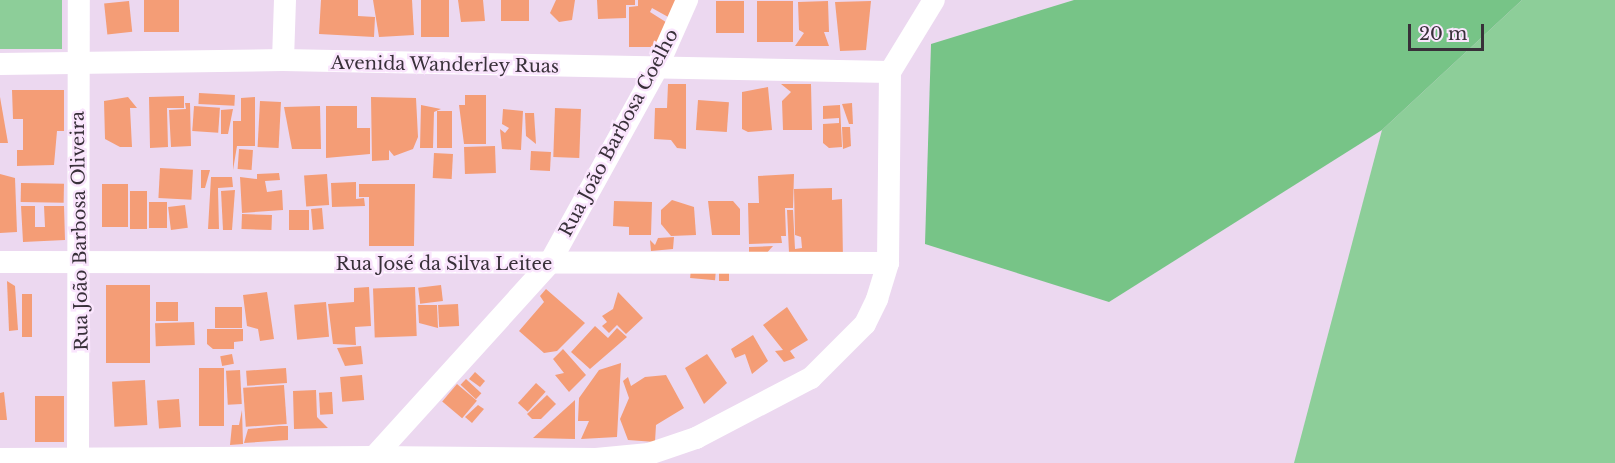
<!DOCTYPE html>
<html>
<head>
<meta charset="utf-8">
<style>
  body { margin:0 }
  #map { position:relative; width:1615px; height:463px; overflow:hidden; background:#ecd8f0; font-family:"Libre Baskerville",serif }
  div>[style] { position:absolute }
  .green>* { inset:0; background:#8dce99; transform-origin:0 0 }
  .forest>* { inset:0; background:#77c487 }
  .building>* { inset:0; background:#f49d76; transform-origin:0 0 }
  .street>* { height:22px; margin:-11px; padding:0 11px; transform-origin:11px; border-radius:11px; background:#fff }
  span { translate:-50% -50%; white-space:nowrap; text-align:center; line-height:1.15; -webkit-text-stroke:5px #fae5fd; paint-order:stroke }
  .street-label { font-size:18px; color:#383039 }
  .scale { position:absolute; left:1408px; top:24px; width:76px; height:27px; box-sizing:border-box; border:3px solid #383039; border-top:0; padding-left:8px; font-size:18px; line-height:21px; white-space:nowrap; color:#383039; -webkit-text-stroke:4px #fae5fd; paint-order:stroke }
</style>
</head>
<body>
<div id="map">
  <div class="green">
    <div style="left:0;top:0;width:62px;height:49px"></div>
    <div style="clip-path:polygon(1522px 0,1615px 0,1615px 463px,1294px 463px,1382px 130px)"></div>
  </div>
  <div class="forest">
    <div style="clip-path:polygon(1074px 0,1522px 0,1382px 130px,1109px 302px,925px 244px,931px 44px)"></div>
  </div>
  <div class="building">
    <div style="left:144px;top:0;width:35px;height:32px"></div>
    <div style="clip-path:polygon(321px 0,358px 0,358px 16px,375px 17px,374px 37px,319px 34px)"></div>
    <div style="clip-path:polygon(373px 0,412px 0,414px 35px,379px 37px)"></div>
    <div style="left:421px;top:0;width:28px;height:37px"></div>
    <div style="clip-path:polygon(458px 0,483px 0,485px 21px,461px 22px)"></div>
    <div style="left:501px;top:0;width:28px;height:21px"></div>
    <div style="clip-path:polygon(556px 0,575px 0,572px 20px,559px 22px,550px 13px)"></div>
    <div style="clip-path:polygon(597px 0,635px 0,635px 5px,626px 5px,626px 18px,598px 19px)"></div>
    <div style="clip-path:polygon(638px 0,680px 0,670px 18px,652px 8px,650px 12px,669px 24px,656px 47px,629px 47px,629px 7px,638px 6px)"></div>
    <div style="left:129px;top:1px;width:31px;height:25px;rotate:84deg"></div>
    <div style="left:716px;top:1px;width:28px;height:32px"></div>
    <div style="left:757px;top:1px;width:36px;height:41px"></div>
    <div style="clip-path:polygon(828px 1px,829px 32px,824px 32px,829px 46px,795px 46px,804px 33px,799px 30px,798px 2px)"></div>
    <div style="clip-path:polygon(871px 1px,866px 50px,840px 51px,835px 2px)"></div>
    <div style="clip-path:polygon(668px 84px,686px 84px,686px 149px,677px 148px,671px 140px,654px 139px,655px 108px,667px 108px)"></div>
    <div style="clip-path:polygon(781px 84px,811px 84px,812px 130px,783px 130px,782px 101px,791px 92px)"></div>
    <div style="clip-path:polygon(768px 87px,772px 130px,748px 132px,742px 129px,742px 92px)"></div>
    <div style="clip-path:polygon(12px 90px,64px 90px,64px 131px,57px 131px,54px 165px,17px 166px,17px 150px,23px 150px,23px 119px,13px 119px)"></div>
    <div style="left:199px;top:93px;width:36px;height:11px;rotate:3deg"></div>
    <div style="clip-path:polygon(465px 95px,486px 95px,486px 144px,464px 144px,459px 105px,465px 105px)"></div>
    <div style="clip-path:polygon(184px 96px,184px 108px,167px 108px,168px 147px,150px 148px,149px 97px)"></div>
    <div style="clip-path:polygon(0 97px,8px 143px,0 143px)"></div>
    <div style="clip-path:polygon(128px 97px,137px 108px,130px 108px,132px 147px,120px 147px,105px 139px,104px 101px)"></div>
    <div style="clip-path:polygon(255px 97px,255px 146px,237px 146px,233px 170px,233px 121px,241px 121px,241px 98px)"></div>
    <div style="clip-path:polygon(371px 97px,416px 98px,418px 137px,413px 149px,394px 156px,389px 150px,389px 160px,372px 161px)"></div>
    <div style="left:698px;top:100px;width:31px;height:30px;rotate:4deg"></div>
    <div style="left:260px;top:101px;width:21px;height:46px;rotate:3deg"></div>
    <div style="clip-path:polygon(185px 103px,190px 103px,191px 146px,171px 147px,169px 110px,186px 109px)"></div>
    <div style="clip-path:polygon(852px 103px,853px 124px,849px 124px,842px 104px)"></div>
    <div style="clip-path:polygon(421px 105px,441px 109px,434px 112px,433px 148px,420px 148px)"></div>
    <div style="clip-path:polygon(840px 105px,842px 147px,829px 148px,823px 143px,823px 124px,839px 123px,839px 118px,823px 119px,823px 106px)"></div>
    <div style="left:194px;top:106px;width:26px;height:25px;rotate:4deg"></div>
    <div style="clip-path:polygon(320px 106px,321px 149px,292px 149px,284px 107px)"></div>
    <div style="clip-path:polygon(326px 106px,357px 106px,357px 128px,370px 128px,370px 154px,326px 158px)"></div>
    <div style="left:555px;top:108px;width:26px;height:49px;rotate:2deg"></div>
    <div style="clip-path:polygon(233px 109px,228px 134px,221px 134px,221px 110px)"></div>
    <div style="clip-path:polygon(503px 109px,523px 111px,521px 150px,502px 149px,500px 129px,505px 133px,509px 128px,502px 124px)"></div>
    <div style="left:452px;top:111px;width:37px;height:15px;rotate:90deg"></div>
    <div style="clip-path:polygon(525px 113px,534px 113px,536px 144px,526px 136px)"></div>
    <div style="clip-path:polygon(842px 127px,850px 127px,851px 146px,843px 149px)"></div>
    <div style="left:495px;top:146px;width:27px;height:31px;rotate:88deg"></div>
    <div style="left:239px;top:149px;width:14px;height:20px;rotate:4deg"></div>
    <div style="left:531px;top:151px;width:20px;height:19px;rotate:3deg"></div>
    <div style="left:434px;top:153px;width:19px;height:25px;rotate:3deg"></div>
    <div style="left:160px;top:168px;width:33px;height:30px;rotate:3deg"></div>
    <div style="clip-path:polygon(201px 170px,210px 170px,205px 188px,201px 188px)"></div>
    <div style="clip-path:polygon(279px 173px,280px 180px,265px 181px,267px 192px,282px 190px,283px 210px,242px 213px,240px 177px,257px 179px,257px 174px)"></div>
    <div style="clip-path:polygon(0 174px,15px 178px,17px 232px,0 233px)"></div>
    <div style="left:327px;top:174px;width:31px;height:23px;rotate:86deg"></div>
    <div style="clip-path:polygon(794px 174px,793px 208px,785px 208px,786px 236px,781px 236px,782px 243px,749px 244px,748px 203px,759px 203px,758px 176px)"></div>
    <div style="clip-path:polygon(211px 177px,232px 177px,233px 187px,218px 188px,219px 229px,208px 229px)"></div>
    <div style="clip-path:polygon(356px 182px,356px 199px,364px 198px,365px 206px,332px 207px,331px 183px)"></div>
    <div style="left:21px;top:183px;width:43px;height:19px;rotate:1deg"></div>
    <div style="left:128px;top:184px;width:43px;height:26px;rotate:90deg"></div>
    <div style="clip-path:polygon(359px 184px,415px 184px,414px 246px,369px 246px,369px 197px,359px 197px)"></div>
    <div style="clip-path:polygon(832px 188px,832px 200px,842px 199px,843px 259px,789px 253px,787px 210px,793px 210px,795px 249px,802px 248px,801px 237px,795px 235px,794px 189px)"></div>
    <div style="clip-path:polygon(235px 190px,232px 230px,223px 230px,221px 191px)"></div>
    <div style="left:130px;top:191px;width:17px;height:38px"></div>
    <div style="clip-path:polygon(672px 200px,694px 207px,696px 235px,671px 236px,661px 224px,661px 210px)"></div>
    <div style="clip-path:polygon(614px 201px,652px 202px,651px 235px,629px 235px,629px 227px,613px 226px)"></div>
    <div style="clip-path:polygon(708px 201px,733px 201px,740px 209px,740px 235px,712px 235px)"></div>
    <div style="left:149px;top:202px;width:18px;height:26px"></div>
    <div style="left:185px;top:205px;width:23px;height:17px;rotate:83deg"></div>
    <div style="clip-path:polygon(21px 206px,35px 206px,35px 227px,45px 227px,44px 206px,64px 206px,65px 240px,23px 242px)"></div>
    <div style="left:322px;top:208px;width:21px;height:11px;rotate:85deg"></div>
    <div style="left:289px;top:210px;width:20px;height:20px"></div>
    <div style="left:242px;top:214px;width:30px;height:15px;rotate:2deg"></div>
    <div style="clip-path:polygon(674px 237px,673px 249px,651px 251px,650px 240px,655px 245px,658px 238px)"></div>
    <div style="clip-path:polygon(773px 246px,765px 255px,749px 253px,749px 247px)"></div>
    <div style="left:691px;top:268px;width:25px;height:10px;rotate:5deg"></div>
    <div style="left:719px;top:271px;width:10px;height:10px"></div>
    <div style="clip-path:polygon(7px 281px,15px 286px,18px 330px,9px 331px)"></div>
    <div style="left:106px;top:285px;width:44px;height:78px"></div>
    <div style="left:441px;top:285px;width:16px;height:23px;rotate:83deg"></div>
    <div style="clip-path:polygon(369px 287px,371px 326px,355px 327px,356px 345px,333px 344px,328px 304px,354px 302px,354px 288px)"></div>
    <div style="left:415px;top:287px;width:49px;height:42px;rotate:88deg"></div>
    <div style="clip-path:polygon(546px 289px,585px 323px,557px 351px,544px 353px,519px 331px,544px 302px,540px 296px)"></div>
    <div style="clip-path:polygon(267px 292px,274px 339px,260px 341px,258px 329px,247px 326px,243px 295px)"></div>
    <div style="clip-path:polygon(618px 292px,643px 318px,626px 334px,617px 325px,609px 333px,602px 326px,607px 322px,602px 316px,613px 309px)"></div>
    <div style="left:22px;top:294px;width:10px;height:43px"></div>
    <div style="left:178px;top:302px;width:19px;height:22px;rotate:90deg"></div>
    <div style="left:326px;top:302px;width:35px;height:32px;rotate:85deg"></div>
    <div style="left:458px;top:304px;width:22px;height:20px;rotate:87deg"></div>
    <div style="clip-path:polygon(418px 305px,437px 305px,438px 328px,419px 323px)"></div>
    <div style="left:215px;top:307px;width:27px;height:21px"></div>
    <div style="clip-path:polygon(787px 307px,808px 340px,790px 351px,795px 358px,784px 362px,775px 351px,783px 350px,763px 325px)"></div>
    <div style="left:194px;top:322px;width:23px;height:39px;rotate:88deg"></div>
    <div style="clip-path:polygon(595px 326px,608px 338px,617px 328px,627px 337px,590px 369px,571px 352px)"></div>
    <div style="clip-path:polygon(207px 329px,243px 329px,243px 341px,234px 342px,234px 349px,213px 349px,207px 344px)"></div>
    <div style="clip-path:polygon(753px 335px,768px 361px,752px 374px,745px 354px,735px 358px,731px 349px)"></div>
    <div style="clip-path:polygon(361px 346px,363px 364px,345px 366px,337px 348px)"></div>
    <div style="clip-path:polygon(563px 349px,586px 375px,569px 392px,555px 375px,564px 373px,553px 359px)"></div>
    <div style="left:232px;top:354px;width:10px;height:12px;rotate:79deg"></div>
    <div style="clip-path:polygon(707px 354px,727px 383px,704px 404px,685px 368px)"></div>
    <div style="clip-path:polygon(621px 363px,617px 437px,581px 439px,589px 421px,578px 421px,579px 398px,599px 370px)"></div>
    <div style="left:199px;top:368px;width:25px;height:58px"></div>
    <div style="left:286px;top:368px;width:15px;height:40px;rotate:86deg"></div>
    <div style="left:240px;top:370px;width:34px;height:14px;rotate:87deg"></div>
    <div style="clip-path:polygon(475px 372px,485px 381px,480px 387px,469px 379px)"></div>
    <div style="left:362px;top:375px;width:25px;height:22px;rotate:85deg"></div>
    <div style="clip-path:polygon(666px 375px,684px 408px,656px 425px,655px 442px,628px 440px,620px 419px,629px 398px,623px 381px,628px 377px,631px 386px,645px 377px)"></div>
    <div style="left:466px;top:379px;width:21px;height:8px;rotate:43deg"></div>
    <div style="left:145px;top:380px;width:45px;height:33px;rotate:87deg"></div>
    <div style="left:536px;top:383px;width:13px;height:27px;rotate:42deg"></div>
    <div style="left:457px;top:384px;width:26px;height:23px;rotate:40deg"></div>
    <div style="left:284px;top:385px;width:39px;height:41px;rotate:86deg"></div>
    <div style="clip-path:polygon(316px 390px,317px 417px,328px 428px,294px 429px,293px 391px)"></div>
    <div style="clip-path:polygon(4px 392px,7px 420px,0 420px,0 393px)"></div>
    <div style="left:332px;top:392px;width:22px;height:13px;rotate:87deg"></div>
    <div style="clip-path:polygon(547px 395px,556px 404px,541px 419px,532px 419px,527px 414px)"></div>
    <div style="left:64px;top:396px;width:46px;height:29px;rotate:90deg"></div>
    <div style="left:179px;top:399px;width:28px;height:22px;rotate:86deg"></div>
    <div style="clip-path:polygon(575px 400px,575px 439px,533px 438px)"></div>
    <div style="clip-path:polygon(478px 405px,484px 409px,472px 423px,465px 417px)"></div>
    <div style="clip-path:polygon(242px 410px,243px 444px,230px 445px,232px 425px,239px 425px)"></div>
    <div style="clip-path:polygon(279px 426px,288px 426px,288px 440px,244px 443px,248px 429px)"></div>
  </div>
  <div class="street">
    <div style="left:283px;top:60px;width:60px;rotate:-88.1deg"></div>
    <div style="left:0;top:64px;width:283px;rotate:-0.8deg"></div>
    <div style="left:283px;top:60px;width:607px;rotate:1.13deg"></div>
    <div style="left:0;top:262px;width:888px;rotate:0.06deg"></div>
    <div style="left:374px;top:457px;width:222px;rotate:0.5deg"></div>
    <div style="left:596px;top:459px;width:53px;rotate:-5.4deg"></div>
    <div style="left:649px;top:454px;width:50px;rotate:-18.8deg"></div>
    <div style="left:696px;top:438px;width:130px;rotate:-27.6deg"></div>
    <div style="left:811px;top:378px;width:76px;rotate:-45deg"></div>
    <div style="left:865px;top:324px;width:28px;rotate:-64deg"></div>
    <div style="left:877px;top:299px;width:38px;rotate:-73deg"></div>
    <div style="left:888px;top:263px;width:191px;rotate:-89.4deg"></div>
    <div style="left:890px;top:72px;width:84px;rotate:-58.6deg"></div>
    <div style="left:0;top:459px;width:374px;rotate:-0.3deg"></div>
    <div style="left:374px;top:457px;width:261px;rotate:-47.8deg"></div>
    <div style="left:549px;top:264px;width:222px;rotate:-61.1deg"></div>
    <div style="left:656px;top:70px;width:77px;rotate:-66.1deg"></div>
    <div style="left:78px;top:463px;width:463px;rotate:-89.9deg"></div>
  </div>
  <div class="street-label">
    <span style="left:445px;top:65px;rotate:1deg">Avenida Wanderley Ruas</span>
    <span style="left:619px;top:133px;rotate:-62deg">Rua João Barbosa Coelho</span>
    <span style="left:80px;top:231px;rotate:-91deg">Rua João Barbosa Oliveira</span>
    <span style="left:444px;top:264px">Rua José da Silva Leitee</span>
  </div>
  <div class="scale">20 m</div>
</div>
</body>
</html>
